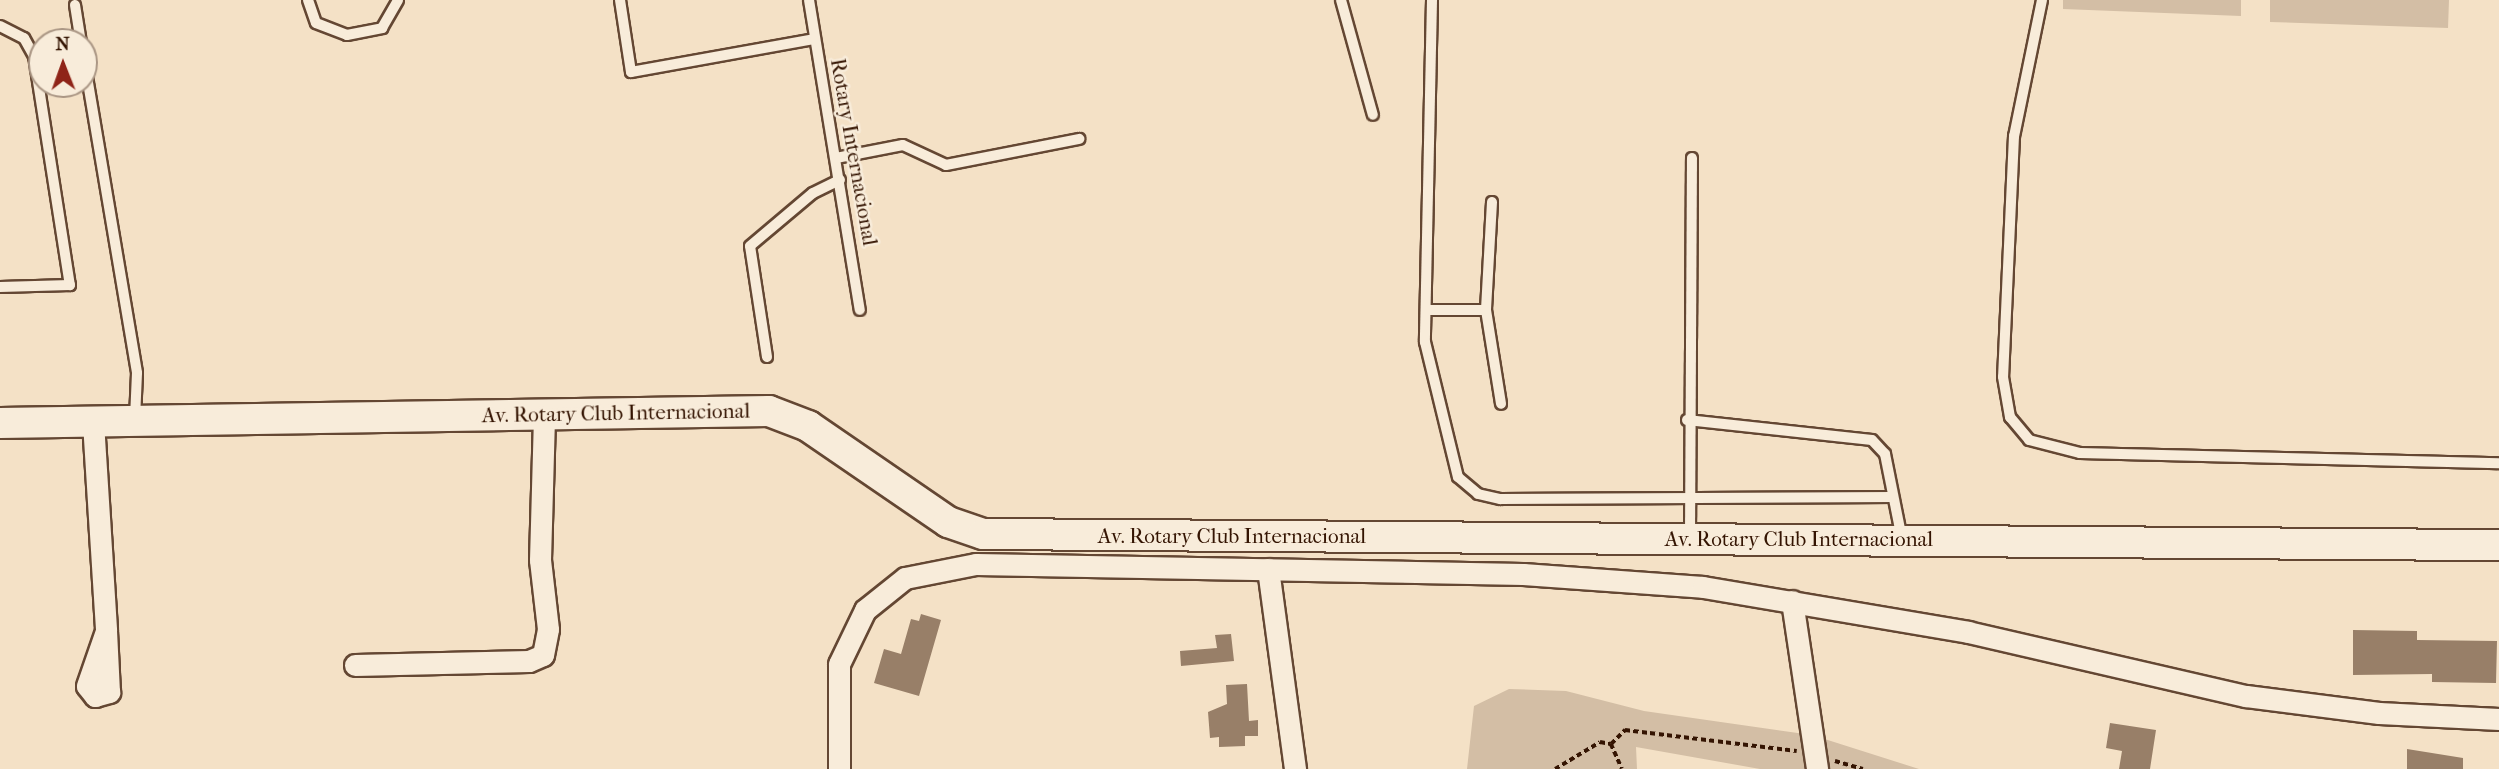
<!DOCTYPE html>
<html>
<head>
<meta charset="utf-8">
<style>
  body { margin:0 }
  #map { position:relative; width:2499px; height:769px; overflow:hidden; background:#f4e1c6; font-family:"IM FELL French Canon",serif }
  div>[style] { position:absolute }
  .green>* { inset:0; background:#d3bea5 }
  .building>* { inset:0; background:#987f68 }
  .path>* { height:3.5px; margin-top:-1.75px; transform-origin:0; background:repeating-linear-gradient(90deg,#341402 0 5px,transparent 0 8.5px) }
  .roads { filter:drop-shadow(2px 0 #644733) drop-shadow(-2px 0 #644733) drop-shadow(0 2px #644733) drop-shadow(0 -2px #644733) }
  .lane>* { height:10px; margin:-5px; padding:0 5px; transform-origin:5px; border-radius:5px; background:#f8ecda }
  .street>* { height:21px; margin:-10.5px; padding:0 10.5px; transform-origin:10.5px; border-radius:10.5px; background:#f8ecda }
  .secondary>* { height:30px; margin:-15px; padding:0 15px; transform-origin:15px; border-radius:15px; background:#f8ecda }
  span { translate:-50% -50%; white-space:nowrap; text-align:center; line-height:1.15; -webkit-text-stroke:5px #f8ecda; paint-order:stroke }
  .street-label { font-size:21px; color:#341402 }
  .north { position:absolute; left:28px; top:28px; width:70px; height:70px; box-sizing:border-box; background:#f8ecda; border:2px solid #aa9684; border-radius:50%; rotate:359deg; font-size:19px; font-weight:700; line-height:28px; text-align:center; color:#341402 }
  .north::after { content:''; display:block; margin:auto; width:24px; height:32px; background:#8f2418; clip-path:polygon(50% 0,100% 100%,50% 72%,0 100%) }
</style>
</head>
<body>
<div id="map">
  <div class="green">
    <div style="clip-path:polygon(2063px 0,2241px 0,2241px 16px,2063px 9px)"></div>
    <div style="clip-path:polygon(2270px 0,2449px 0,2448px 28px,2270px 22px)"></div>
    <div style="clip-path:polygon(1509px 689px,1566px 691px,1644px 711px,1812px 735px,1919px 769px,1760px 769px,1636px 747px,1637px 769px,1467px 769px,1474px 706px)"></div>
  </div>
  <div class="building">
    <div style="clip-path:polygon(921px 614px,941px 620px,919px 696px,874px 683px,884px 649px,901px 654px,911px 619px,919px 621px)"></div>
    <div style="clip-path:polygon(2353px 630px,2417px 631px,2417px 640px,2497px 641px,2496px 683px,2432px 682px,2432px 674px,2353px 675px)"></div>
    <div style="clip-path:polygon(1231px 634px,1234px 661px,1181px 666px,1180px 651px,1217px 648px,1215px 635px)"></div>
    <div style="clip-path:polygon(1247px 684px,1249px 721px,1258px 720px,1258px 736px,1245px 736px,1245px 746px,1219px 747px,1219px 737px,1210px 738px,1208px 712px,1227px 704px,1226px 685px)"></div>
    <div style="clip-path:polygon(2110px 723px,2156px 730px,2150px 769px,2119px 769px,2122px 751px,2106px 748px)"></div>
    <div style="clip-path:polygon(2407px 749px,2463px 758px,2463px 769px,2407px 769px)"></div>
  </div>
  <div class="path">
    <div style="left:1611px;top:744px;width:20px;rotate:-45deg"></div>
    <div style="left:1625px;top:730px;width:173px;rotate:7deg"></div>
    <div style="left:1835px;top:761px;width:29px;rotate:16deg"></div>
    <div style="left:1555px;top:769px;width:52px;rotate:-31deg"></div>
    <div style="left:1600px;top:742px;width:11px;rotate:10deg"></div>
    <div style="left:1611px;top:744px;width:27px;rotate:66deg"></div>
  </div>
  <div class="roads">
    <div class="lane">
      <div style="left:308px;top:0;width:24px;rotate:71deg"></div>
      <div style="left:316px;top:23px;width:33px;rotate:21deg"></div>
      <div style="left:347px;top:35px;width:36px;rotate:-11deg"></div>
      <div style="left:382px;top:28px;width:32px;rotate:-60deg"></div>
      <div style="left:620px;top:0;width:73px;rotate:81.3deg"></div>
      <div style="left:631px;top:72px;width:187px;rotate:-10.2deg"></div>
      <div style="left:809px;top:0;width:314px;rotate:80.7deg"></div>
      <div style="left:1341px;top:0;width:119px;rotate:74.5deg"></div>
      <div style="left:1432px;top:0;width:342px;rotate:91.2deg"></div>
      <div style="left:1425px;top:342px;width:139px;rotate:76.3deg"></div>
      <div style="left:1458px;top:477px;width:26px;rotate:40deg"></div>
      <div style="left:1478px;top:494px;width:23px;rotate:13deg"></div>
      <div style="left:1500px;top:499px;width:393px;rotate:-0.3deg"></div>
      <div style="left:2042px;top:0;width:139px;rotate:101.6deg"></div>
      <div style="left:2014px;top:136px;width:241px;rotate:92.6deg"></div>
      <div style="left:2003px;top:377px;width:41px;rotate:80.1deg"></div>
      <div style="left:2010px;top:417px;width:30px;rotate:50deg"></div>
      <div style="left:2029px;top:440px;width:53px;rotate:14.3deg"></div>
      <div style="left:2080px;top:453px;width:419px;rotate:1.4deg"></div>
      <div style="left:75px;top:5px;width:37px;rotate:81deg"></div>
      <div style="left:0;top:26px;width:27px;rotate:27deg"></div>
      <div style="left:24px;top:38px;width:21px;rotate:61deg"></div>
      <div style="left:34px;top:56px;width:232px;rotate:81.1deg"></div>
      <div style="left:70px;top:285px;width:70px;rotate:178.4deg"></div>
      <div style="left:84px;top:59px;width:318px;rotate:80.4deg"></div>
      <div style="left:137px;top:373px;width:45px;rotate:92.5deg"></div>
      <div style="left:836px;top:158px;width:68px;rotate:-11deg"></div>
      <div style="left:903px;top:145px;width:47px;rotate:24.9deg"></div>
      <div style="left:946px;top:165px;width:136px;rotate:-11.1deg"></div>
      <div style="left:1492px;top:202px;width:108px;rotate:93.2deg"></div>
      <div style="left:1486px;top:310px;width:95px;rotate:80.9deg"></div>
      <div style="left:1427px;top:310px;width:59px"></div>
      <div style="left:767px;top:357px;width:112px;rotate:-98.7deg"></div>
      <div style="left:750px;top:246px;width:82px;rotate:-40.1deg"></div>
      <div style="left:813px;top:193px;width:30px;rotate:-26deg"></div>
      <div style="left:1687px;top:420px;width:186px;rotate:6.2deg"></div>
      <div style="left:1872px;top:440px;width:19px;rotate:47deg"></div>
      <div style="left:1885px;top:454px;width:87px;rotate:78.7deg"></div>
      <div style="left:1690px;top:536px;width:378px;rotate:-89.7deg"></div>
    </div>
    <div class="street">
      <div style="left:93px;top:422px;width:209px;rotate:86.4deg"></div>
      <div style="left:106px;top:631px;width:58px;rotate:109.1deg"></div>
      <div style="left:87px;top:686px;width:13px;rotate:51deg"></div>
      <div style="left:95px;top:696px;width:15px;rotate:-16deg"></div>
      <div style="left:109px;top:692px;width:61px;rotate:-92.8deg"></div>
      <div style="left:1268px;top:569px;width:202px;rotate:82.3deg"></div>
      <div style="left:1792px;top:601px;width:170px;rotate:81.5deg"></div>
      <div style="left:355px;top:665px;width:174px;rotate:-1.3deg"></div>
      <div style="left:529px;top:661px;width:15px;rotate:-23deg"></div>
      <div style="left:543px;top:655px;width:26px;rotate:-79deg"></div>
      <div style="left:548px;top:629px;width:69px;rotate:-96.6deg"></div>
      <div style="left:540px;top:560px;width:144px;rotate:-88.4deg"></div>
      <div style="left:839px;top:769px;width:105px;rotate:-90deg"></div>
      <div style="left:839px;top:664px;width:60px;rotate:-64.3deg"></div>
      <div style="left:865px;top:610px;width:51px;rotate:-38.7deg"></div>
      <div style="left:905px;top:578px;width:72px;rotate:-11.2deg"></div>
      <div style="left:976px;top:564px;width:547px;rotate:1.05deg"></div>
      <div style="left:1523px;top:574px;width:180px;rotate:4.1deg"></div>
      <div style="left:1703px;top:587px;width:269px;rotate:9.6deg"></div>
      <div style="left:1968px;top:632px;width:285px;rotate:13deg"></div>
      <div style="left:2246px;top:696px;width:134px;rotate:7.3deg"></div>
      <div style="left:2379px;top:713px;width:120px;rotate:2.9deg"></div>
    </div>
    <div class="secondary">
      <div style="left:0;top:423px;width:769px;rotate:-0.89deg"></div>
      <div style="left:769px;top:411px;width:42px;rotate:21deg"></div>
      <div style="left:808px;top:426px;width:170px;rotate:34.4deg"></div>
      <div style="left:948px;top:522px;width:37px;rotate:19deg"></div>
      <div style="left:983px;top:534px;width:1516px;rotate:0.42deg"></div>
    </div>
  </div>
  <div class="street-label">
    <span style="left:854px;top:152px;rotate:80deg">Rotary Internacional</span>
    <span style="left:616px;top:413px;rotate:-1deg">Av. Rotary Club Internacional</span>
    <span style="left:1232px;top:536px">Av. Rotary Club Internacional</span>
    <span style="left:1799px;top:539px">Av. Rotary Club Internacional</span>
  </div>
  <div class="north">N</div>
</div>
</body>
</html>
